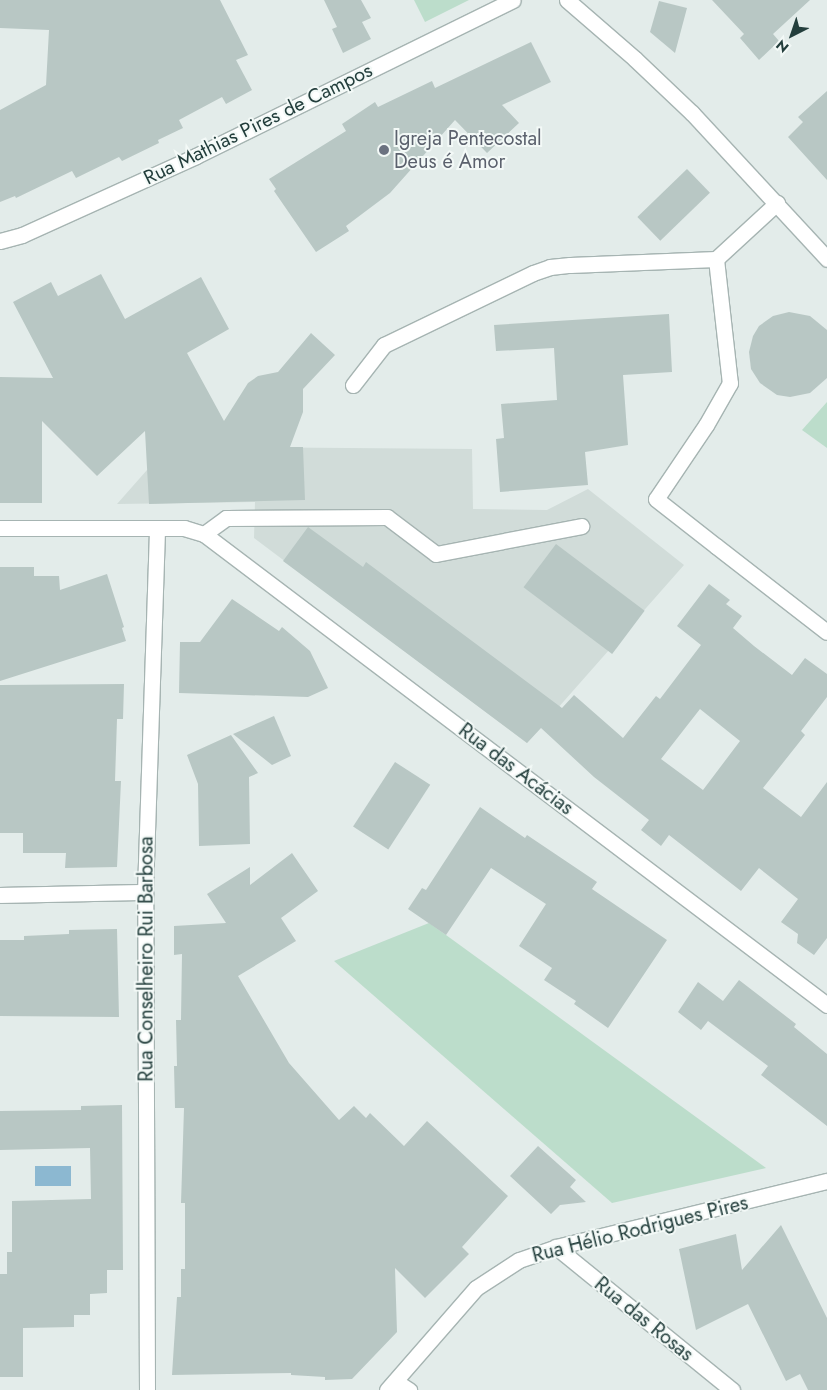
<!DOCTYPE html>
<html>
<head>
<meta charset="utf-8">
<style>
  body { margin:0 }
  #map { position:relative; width:827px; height:1390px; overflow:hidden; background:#e3ecea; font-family:Jost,sans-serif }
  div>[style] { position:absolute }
  .built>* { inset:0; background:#d1dcd9 }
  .green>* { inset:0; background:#bcddcb }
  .water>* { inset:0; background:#8cb8d1; transform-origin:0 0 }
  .building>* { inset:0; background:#b8c7c4; transform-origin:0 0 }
  .roads { filter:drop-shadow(1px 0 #a6b4b2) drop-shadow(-1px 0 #a6b4b2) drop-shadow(0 1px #a6b4b2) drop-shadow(0 -1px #a6b4b2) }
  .lane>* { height:15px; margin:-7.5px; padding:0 7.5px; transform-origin:7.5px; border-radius:7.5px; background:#fff }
  .street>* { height:15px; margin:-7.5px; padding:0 7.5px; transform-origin:7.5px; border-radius:7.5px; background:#fff }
  .dots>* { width:14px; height:14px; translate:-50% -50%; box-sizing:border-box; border:2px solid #f3f9f7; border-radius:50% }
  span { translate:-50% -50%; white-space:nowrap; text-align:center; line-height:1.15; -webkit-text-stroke:4px #f3f9f7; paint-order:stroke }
  .street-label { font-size:20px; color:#233e3c }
  .worship-label { font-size:20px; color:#5b616d }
  .left { translate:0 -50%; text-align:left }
  .north { position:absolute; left:767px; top:10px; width:50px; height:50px; -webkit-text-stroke:4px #f3f9f7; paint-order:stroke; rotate:221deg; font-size:14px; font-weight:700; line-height:20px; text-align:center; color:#233e3c }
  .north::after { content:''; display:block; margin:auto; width:18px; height:22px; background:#233e3c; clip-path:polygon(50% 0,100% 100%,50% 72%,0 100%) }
</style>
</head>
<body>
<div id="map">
  <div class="built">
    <div style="clip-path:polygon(226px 447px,472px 449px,473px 509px,547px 510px,588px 489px,684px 565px,527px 743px,254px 538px,255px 502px,117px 504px,147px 470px)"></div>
  </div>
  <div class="green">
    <div style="clip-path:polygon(414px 0,469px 0,425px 22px)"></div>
    <div style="clip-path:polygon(827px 402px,827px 448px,802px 430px)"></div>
    <div style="clip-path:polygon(429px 923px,446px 935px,766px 1168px,612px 1203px,334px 961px)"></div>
  </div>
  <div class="water">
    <div style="left:71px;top:1166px;width:20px;height:36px;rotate:90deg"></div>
  </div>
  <div class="building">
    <div style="clip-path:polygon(0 0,220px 0,248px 55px,236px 60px,252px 90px,226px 104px,222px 97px,179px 120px,183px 128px,158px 140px,159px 143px,122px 161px,119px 157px,76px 178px,72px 171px,16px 198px,15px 196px,0 202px,0 110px,46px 85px,49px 30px,0 28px)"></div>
    <div style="clip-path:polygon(324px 0,361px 0,371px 18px,362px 22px,371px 39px,343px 53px,332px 29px,337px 27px)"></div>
    <div style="clip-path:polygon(712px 0,810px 0,773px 34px,779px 41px,759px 60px,740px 38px,744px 34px)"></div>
    <div style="clip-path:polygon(659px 1px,687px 8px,675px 53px,650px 32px)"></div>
    <div style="clip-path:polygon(531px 42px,551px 82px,502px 105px,519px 123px,487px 153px,455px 120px,390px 193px,346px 226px,349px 231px,316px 252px,274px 191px,276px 189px,269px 179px,346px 131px,342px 124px,375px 102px,378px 107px,432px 81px,435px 88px)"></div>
    <div style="clip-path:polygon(827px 91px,827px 180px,788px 137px,803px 122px,798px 117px)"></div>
    <div style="left:687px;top:169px;width:33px;height:69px;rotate:46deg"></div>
    <div style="clip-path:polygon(101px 274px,125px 319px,201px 277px,229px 329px,187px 353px,224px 421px,248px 383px,258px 376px,278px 372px,311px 333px,335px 355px,303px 389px,303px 412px,290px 447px,303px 447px,305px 500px,149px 504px,145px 431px,97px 476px,42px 421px,42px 503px,0 503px,0 377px,53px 378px,13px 302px,51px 282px,58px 296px)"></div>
    <div style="clip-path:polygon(789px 312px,810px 316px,827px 330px,827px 378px,810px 393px,790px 397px,777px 395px,760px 383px,751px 369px,749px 352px,753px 336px,759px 326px,773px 316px)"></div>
    <div style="clip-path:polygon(669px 314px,672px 372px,623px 375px,628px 445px,585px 452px,588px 485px,500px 492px,496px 439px,504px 438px,501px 404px,557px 400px,554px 348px,496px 351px,494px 325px)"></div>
    <div style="clip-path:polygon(evenodd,308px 527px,363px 567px,366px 562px,562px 708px,574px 695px,623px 738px,656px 696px,660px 699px,701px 645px,677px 626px,709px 584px,730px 600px,726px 604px,742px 616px,733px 628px,754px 646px,792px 675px,805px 658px,827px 674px,827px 697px,801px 731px,805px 735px,763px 788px,801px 817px,827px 782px,827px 938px,814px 955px,797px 943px,798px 934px,781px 922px,798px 899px,759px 868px,741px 891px,669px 835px,661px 846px,641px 830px,649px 820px,594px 777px,541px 728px,527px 743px,283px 561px,308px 527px,700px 709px,740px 741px,703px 790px,661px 759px,700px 709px)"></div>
    <div style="left:556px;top:544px;width:111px;height:54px;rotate:37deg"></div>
    <div style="clip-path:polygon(0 567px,34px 567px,34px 576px,59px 576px,60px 590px,107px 574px,124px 627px,122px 628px,126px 641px,0 681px)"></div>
    <div style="clip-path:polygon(232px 599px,279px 631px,282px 627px,310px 651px,328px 688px,308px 697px,179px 693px,180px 642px,200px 642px)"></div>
    <div style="clip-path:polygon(124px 684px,123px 719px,117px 719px,115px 781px,121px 781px,117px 867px,65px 868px,66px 853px,23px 853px,23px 833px,0 833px,0 685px)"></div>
    <div style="clip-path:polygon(274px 716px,291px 756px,272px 765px,233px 734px)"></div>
    <div style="clip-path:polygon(231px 735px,258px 773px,249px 777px,250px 844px,199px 846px,198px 784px,187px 755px)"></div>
    <div style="left:395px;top:762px;width:42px;height:77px;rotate:33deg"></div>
    <div style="clip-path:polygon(480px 807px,525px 838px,527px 835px,597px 882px,592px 889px,667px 940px,608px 1028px,574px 1004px,576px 1001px,544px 980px,552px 968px,519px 946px,546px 904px,491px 868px,446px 935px,408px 909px,422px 888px,426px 890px)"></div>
    <div style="clip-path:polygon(292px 853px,318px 891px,281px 918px,296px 941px,238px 976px,289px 1063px,339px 1120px,354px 1106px,366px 1118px,370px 1113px,404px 1146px,427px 1121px,508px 1196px,462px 1247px,469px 1254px,425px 1298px,395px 1268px,397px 1332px,352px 1379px,325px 1380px,325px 1377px,291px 1375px,291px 1373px,172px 1375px,177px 1297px,181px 1297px,181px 1269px,185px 1269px,185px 1203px,181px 1203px,184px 1108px,175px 1108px,174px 1066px,177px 1066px,176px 1020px,181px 1020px,182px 954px,174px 955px,174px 926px,226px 923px,207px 894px,250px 867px,250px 885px)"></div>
    <div style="clip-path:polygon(117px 929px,119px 1017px,0 1016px,0 940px,24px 940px,24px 936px,69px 934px,69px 930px)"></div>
    <div style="clip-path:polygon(739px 980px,796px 1024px,794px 1027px,827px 1054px,827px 1126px,761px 1075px,768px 1066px,708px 1021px,701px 1030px,678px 1012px,698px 982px,723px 1001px)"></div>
    <div style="clip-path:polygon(122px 1105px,123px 1270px,107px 1270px,107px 1293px,90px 1294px,90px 1315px,74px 1315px,74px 1327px,23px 1328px,23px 1377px,0 1377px,0 1274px,7px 1274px,7px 1252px,12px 1252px,12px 1201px,91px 1199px,90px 1148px,0 1150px,0 1111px,81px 1110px,81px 1106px)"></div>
    <div style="clip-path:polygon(538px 1146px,576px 1180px,570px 1187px,586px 1202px,560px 1205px,551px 1214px,510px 1176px)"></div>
    <div style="clip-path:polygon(781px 1225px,827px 1318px,827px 1390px,808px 1390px,800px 1374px,786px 1381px,748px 1304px,696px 1330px,679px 1249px,736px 1234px,742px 1270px)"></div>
  </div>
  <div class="roads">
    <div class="lane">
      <div style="left:716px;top:259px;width:125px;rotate:83.6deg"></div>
      <div style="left:730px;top:383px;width:48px;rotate:119.7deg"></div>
      <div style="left:706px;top:425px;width:89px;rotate:124deg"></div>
      <div style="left:656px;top:499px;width:76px;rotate:38.1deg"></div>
      <div style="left:353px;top:385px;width:51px;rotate:-52.2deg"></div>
      <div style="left:384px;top:345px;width:165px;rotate:-25.8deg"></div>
      <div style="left:533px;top:273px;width:18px;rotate:-19deg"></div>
      <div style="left:550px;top:267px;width:20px;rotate:-6deg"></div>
      <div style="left:570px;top:265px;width:146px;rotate:-2.4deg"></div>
      <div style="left:716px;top:259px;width:83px;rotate:-42.6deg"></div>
      <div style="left:204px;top:534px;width:27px;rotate:-36deg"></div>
      <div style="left:226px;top:518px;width:161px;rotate:-0.4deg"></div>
      <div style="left:387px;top:517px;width:61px;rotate:37.1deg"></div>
      <div style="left:436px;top:554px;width:148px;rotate:-10.9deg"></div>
    </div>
    <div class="street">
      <div style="left:567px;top:0;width:90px;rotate:40.9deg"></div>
      <div style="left:635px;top:59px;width:79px;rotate:43.5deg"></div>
      <div style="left:692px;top:113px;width:199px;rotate:47.2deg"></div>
      <div style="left:0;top:241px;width:23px;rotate:-15deg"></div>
      <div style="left:22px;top:235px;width:191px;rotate:-24.4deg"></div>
      <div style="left:196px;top:156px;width:353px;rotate:-26.2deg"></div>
      <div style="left:0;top:528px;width:184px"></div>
      <div style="left:184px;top:528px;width:21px;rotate:17deg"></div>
      <div style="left:204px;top:534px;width:781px;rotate:37.09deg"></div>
      <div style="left:716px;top:546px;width:140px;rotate:37.8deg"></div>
      <div style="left:0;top:895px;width:145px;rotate:-1.2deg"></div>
      <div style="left:556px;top:1247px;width:227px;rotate:39.1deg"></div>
      <div style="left:395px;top:1381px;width:17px;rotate:33deg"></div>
      <div style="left:147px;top:1390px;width:498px;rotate:-90.2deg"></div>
      <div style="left:145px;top:892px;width:363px;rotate:-88.1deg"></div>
      <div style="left:387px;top:1390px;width:135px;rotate:-48.9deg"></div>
      <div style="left:476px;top:1288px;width:51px;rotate:-33.1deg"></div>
      <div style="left:519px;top:1260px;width:39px;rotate:-19deg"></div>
      <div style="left:556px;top:1247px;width:279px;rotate:-13.7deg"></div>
    </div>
  </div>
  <div class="dots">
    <div style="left:384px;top:150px;background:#6b7280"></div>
  </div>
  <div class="street-label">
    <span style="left:258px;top:124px;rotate:-26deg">Rua Mathias Pires de Campos</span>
    <span style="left:516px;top:769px;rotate:37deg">Rua das Acácias</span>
    <span style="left:146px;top:959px;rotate:-90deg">Rua Conselheiro Rui Barbosa</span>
    <span style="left:640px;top:1229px;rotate:-14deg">Rua Hélio Rodrigues Pires</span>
    <span style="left:644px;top:1319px;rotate:39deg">Rua das Rosas</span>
  </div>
  <div class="worship-label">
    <span class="left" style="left:394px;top:150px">Igreja Pentecostal<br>Deus é Amor</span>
  </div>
  <div class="north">N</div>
</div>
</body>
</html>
